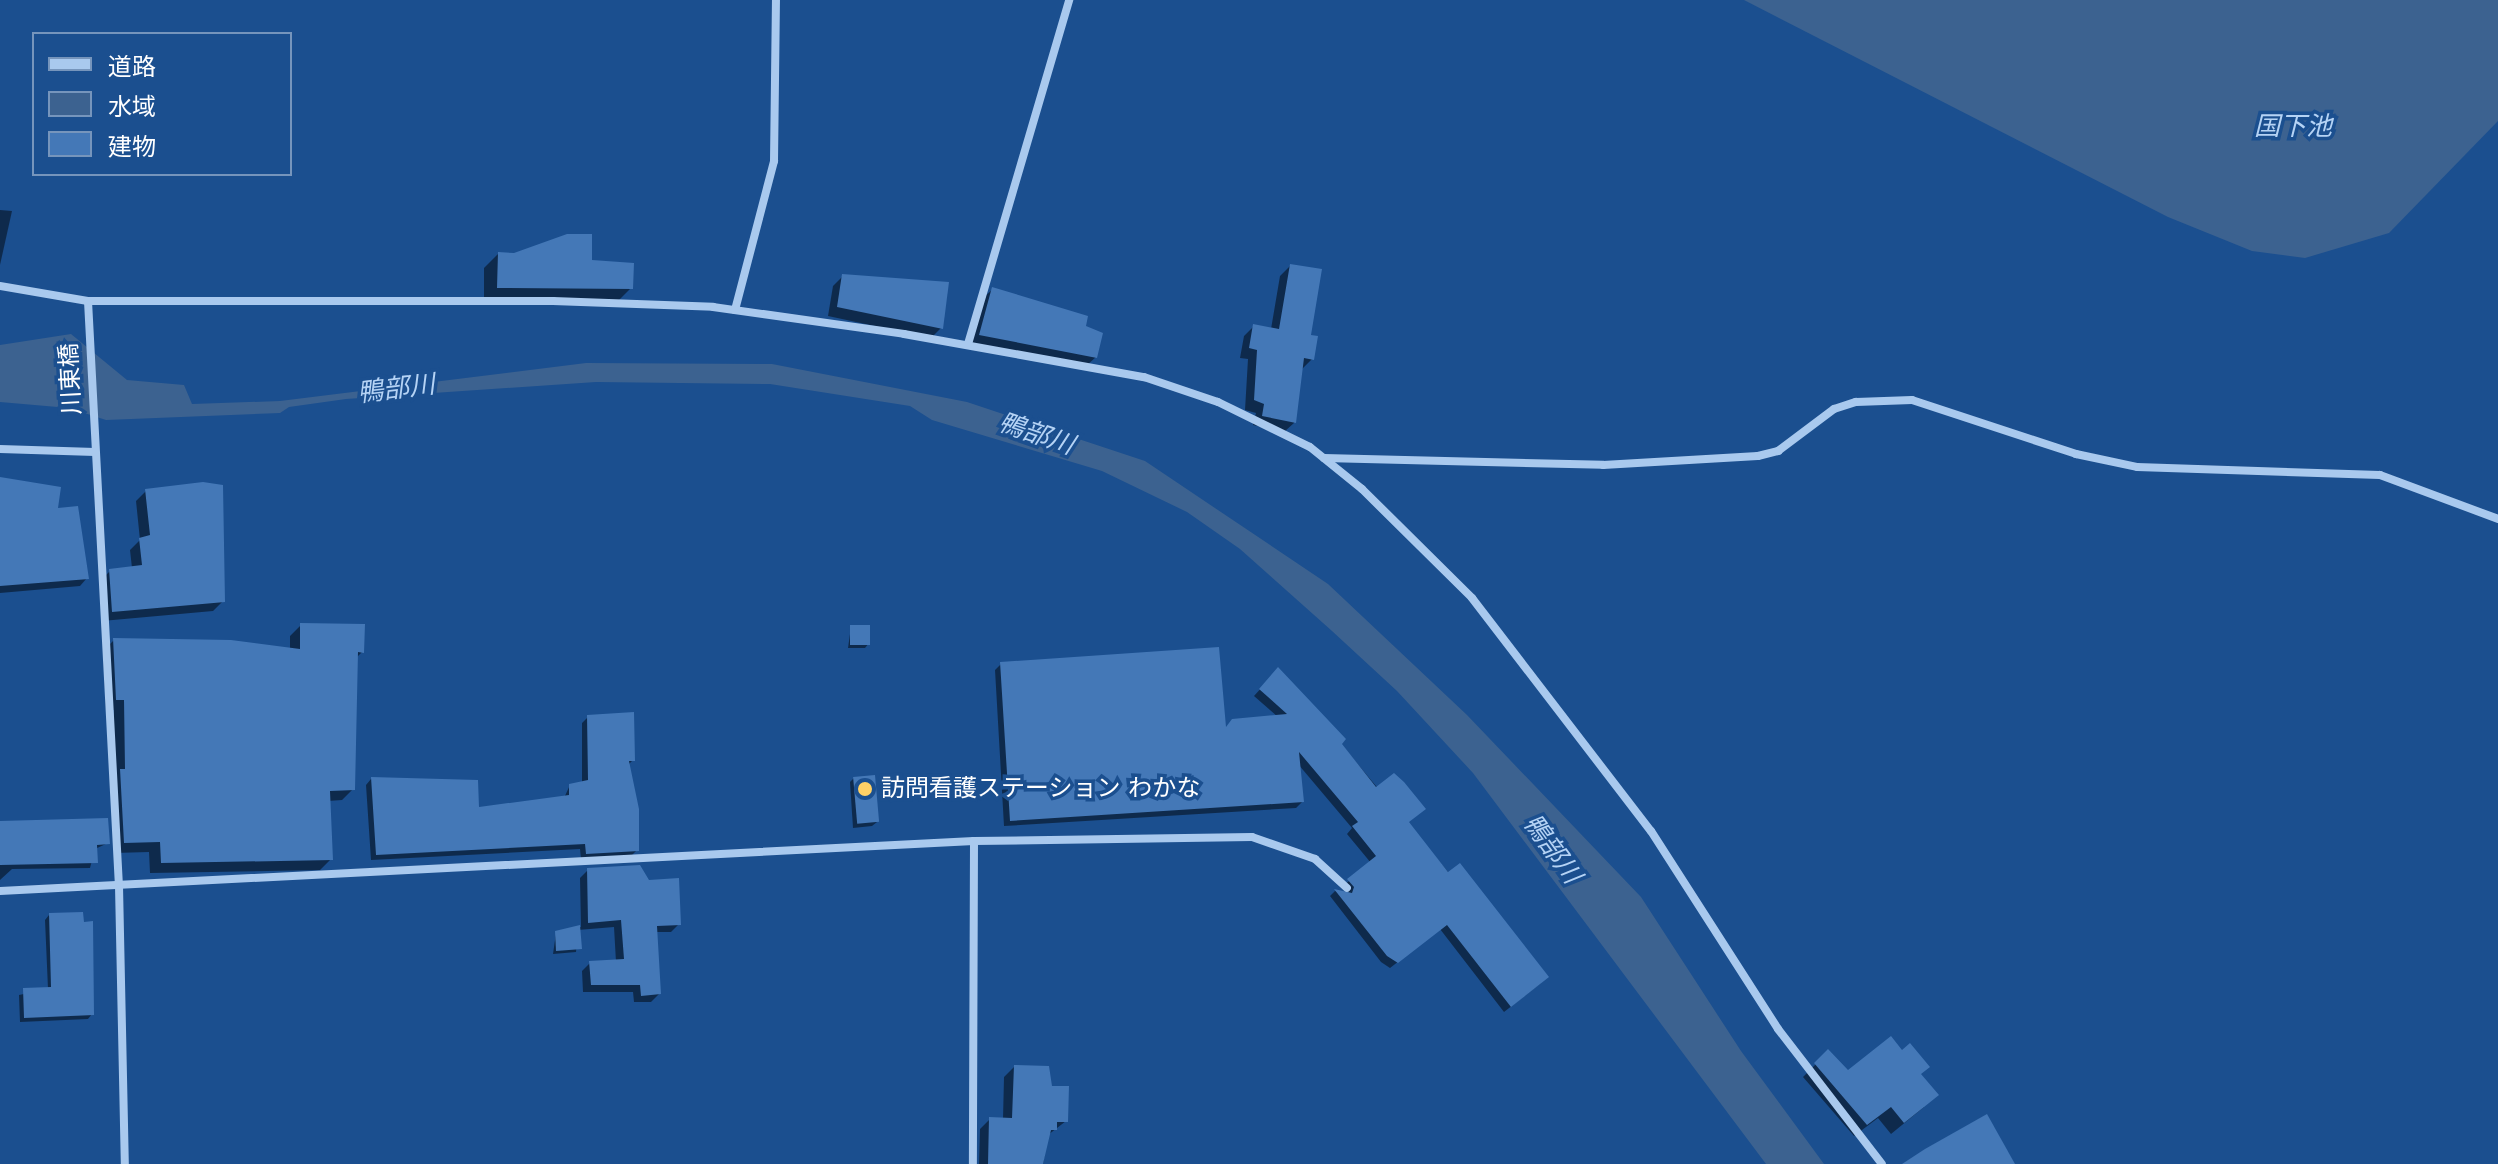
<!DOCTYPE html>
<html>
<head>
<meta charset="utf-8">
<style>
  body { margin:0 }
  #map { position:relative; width:2498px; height:1164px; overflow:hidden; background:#1b4f8f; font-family:"DejaVu Sans","Noto Sans JP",sans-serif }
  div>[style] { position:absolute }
  .water>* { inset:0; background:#3c6290 }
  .shadow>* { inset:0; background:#0007 }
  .building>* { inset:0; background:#4478b7; transform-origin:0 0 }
  .minor>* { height:8px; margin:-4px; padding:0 4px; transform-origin:4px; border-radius:4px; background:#a9c9ee }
  .dots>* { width:22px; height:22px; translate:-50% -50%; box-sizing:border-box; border:4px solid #1b4f8f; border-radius:50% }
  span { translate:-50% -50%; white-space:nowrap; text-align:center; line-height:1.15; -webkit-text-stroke:7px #1b4f8f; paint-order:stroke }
  .street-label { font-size:24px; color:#fff }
  .poi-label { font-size:24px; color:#fff }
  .left { translate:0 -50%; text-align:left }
  .water-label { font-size:26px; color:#b5d3f5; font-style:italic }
  .legend { position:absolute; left:32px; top:32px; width:260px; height:144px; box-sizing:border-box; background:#1b4f8f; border:2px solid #7695bc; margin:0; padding:10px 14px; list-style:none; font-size:24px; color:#fff }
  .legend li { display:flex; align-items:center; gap:16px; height:40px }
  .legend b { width:40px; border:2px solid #7695bc }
</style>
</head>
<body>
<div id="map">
  <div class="water">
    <div style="clip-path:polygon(1744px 0,2498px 0,2498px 121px,2389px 233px,2305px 258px,2252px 251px,2168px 217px)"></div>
    <div style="clip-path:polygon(71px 334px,127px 380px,184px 385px,192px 404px,280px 401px,586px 363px,772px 364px,967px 402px,1145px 461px,1328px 584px,1467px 715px,1641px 897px,1741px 1051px,1824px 1164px,1766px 1164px,1473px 773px,1397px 691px,1332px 631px,1240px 549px,1187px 512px,1102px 471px,932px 420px,910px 406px,770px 384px,596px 382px,346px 399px,289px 407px,280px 413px,106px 420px,69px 408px,0 402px,0 345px)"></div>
  </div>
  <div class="shadow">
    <div style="clip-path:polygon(0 210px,12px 211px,0 265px)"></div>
    <div style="clip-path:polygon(498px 254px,590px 261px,631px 288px,617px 302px,484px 302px,484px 268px)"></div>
    <div style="clip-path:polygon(1290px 266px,1312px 359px,1302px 369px,1294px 423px,1284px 432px,1253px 425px,1256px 413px,1245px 410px,1248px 359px,1240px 358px,1244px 336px,1254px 326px,1271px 329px,1280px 276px)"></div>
    <div style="clip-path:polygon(843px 276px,941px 328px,931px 338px,828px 316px,833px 286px)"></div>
    <div style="clip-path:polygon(993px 289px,1084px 328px,1096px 357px,1086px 366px,971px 344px,983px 298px)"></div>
    <div style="clip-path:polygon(222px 487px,223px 601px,213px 611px,102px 621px,100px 581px,110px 571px,132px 568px,130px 550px,140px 540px,136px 501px,146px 491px)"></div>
    <div style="clip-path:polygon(0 558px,87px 578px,80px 586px,0 593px)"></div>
    <div style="clip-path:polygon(301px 625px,362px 652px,356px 658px,353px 789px,342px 800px,328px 801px,331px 859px,320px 870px,150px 873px,149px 852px,114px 853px,114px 710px,106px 710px,103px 651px,114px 640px,290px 650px,290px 636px)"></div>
    <div style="clip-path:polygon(851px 627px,869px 643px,865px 648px,848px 648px)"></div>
    <div style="clip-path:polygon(1001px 664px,1224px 730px,1278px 717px,1254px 696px,1272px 676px,1340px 743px,1541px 983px,1504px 1012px,1440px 929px,1390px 968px,1381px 962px,1330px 896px,1335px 891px,1350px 895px,1343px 886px,1371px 863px,1347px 834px,1352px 828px,1298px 764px,1302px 802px,1296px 808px,1004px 826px,995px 670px)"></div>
    <div style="clip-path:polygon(588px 717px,633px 760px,628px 765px,637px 850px,631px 856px,581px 859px,580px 849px,371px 860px,366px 785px,371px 779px,477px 810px,564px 798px,570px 785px,582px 783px,582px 723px)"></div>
    <div style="clip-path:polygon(854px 778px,877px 822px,872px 826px,853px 828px,850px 782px)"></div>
    <div style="clip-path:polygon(0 821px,108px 843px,95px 849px,90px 868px,12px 869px,0 880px)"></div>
    <div style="clip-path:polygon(588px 870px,679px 924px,671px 932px,656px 932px,659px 994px,651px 1002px,634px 1002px,633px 992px,583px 992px,582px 971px,590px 963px,616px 962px,614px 927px,578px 930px,576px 952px,553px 954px,556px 933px,581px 927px,580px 878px)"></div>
    <div style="clip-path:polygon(49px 915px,92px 1014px,88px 1019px,20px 1022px,19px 995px,48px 989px,45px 920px)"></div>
    <div style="clip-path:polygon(1828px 1052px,1848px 1073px,1902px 1053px,1920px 1075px,1924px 1107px,1891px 1134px,1878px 1118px,1854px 1136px,1803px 1077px)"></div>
    <div style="clip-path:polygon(1014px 1067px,1051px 1088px,1066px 1121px,1048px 1135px,1043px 1164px,979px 1164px,980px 1129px,990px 1119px,1003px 1119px,1004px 1077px)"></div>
  </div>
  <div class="building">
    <div style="clip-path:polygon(567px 234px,592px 234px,592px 260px,634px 263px,633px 289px,497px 288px,498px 252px,514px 253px)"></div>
    <div style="clip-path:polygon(1290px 264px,1322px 269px,1311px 335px,1318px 336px,1314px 360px,1304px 358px,1296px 423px,1262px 416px,1264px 404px,1254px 400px,1257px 350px,1249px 348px,1253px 324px,1279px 329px)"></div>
    <div style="clip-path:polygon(842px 274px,949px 282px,943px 329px,837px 307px)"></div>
    <div style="clip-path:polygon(992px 287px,1088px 316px,1086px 326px,1103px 333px,1097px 358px,979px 335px)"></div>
    <div style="clip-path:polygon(0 477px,61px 487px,58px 508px,78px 506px,89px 579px,0 586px)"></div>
    <div style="clip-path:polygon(203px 482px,223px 485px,225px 602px,112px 612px,109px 569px,142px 565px,139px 538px,150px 535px,145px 489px)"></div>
    <div style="clip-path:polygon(300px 623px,365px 624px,364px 653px,358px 652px,355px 790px,330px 791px,333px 860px,161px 863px,160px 842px,124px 843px,120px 769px,125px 769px,124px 700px,116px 700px,113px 638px,231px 640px,300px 649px)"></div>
    <div style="left:850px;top:625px;width:20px;height:20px"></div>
    <div style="clip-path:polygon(1219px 647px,1226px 727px,1232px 719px,1287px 714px,1259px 689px,1278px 667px,1346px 739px,1342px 744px,1376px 787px,1394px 773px,1404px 782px,1426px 809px,1409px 822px,1448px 872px,1460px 863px,1549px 977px,1511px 1007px,1447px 925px,1398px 963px,1387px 956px,1334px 889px,1352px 893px,1354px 887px,1347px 879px,1376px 856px,1352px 826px,1358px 822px,1299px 752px,1304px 802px,1010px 821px,1000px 662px)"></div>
    <div style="clip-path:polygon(634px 712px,635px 761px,629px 761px,639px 809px,639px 851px,586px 854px,585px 844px,376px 855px,371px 777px,478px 780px,479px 807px,569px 795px,569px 784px,588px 780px,587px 715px)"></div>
    <div style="left:875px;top:775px;width:47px;height:22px;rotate:85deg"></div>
    <div style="clip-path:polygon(108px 818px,110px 844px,97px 845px,98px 863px,0 865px,0 821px)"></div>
    <div style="clip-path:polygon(640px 865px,649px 880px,679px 878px,681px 925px,657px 926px,661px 994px,641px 996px,640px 985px,591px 985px,589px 961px,624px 959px,621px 920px,588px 923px,587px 868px)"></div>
    <div style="clip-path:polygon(83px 912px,84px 922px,93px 921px,94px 1015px,24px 1018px,23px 988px,51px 987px,49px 913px)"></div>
    <div style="clip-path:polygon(580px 925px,582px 949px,556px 951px,555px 931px)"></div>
    <div style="clip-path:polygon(1891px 1036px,1902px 1050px,1910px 1043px,1930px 1067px,1921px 1074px,1939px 1095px,1904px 1123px,1891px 1107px,1867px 1125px,1814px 1063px,1828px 1049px,1848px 1070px)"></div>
    <div style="clip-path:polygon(1014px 1065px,1049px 1066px,1052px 1086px,1069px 1086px,1068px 1122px,1057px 1122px,1057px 1130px,1051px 1130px,1043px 1164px,988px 1164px,989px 1117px,1012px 1118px)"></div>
    <div style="clip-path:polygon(1987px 1114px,2015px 1164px,1902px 1164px,1925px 1149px)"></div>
  </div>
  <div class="minor">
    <div style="left:0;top:286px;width:89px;rotate:9.7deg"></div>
    <div style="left:88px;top:301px;width:465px"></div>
    <div style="left:553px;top:301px;width:160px;rotate:2.1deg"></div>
    <div style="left:713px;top:307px;width:193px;rotate:8deg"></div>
    <div style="left:904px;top:334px;width:244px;rotate:10.2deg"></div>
    <div style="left:1144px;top:377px;width:78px;rotate:18.7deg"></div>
    <div style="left:1218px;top:402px;width:102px;rotate:26.1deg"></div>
    <div style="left:1310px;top:447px;width:67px;rotate:38.9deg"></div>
    <div style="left:1362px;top:489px;width:155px;rotate:44.7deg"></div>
    <div style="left:1472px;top:598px;width:294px;rotate:52.5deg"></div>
    <div style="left:1651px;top:831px;width:235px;rotate:57.3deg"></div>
    <div style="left:1778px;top:1029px;width:170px;rotate:52.4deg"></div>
    <div style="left:88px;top:301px;width:586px;rotate:86.97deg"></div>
    <div style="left:119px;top:886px;width:278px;rotate:88.8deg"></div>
    <div style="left:735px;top:310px;width:154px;rotate:-75.3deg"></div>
    <div style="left:774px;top:161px;width:161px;rotate:-89.3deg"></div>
    <div style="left:968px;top:344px;width:359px;rotate:-73.6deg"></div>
    <div style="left:0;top:449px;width:95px;rotate:1.8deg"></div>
    <div style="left:1324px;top:458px;width:279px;rotate:1.4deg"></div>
    <div style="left:1603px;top:465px;width:155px;rotate:-3.3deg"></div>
    <div style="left:1758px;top:456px;width:21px;rotate:-14deg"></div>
    <div style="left:1778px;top:451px;width:70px;rotate:-36.9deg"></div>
    <div style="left:1834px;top:409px;width:23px;rotate:-18deg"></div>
    <div style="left:1856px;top:402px;width:56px;rotate:-2deg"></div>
    <div style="left:1912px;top:400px;width:173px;rotate:18.2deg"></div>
    <div style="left:2076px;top:454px;width:62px;rotate:12deg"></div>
    <div style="left:2137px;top:467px;width:243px;rotate:1.9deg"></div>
    <div style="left:2380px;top:475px;width:126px;rotate:20.4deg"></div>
    <div style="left:974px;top:841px;width:278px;rotate:-0.8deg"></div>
    <div style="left:1252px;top:837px;width:67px;rotate:19.2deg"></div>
    <div style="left:1315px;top:859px;width:43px;rotate:42.2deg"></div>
    <div style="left:0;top:891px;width:975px;rotate:-2.94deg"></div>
    <div style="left:974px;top:841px;width:323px;rotate:90.2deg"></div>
  </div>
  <div class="dots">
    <div style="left:865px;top:789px;background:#ffd166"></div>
  </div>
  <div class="street-label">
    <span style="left:71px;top:379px;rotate:-93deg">川東橋</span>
  </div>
  <div class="poi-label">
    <span class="left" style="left:881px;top:789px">訪問看護ステーション わかな</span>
  </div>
  <div class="water-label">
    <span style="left:2293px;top:127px">国下池</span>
    <span style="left:396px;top:389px;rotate:-7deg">鴨部川</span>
    <span style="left:1036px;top:434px;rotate:19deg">鴨部川</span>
    <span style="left:1552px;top:849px;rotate:54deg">鴨部川</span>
  </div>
  <ul class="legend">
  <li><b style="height:10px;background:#a9c9ee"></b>道路</li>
  <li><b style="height:22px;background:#3c6290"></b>水域</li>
  <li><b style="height:22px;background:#4478b7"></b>建物</li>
  </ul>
</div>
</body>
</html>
